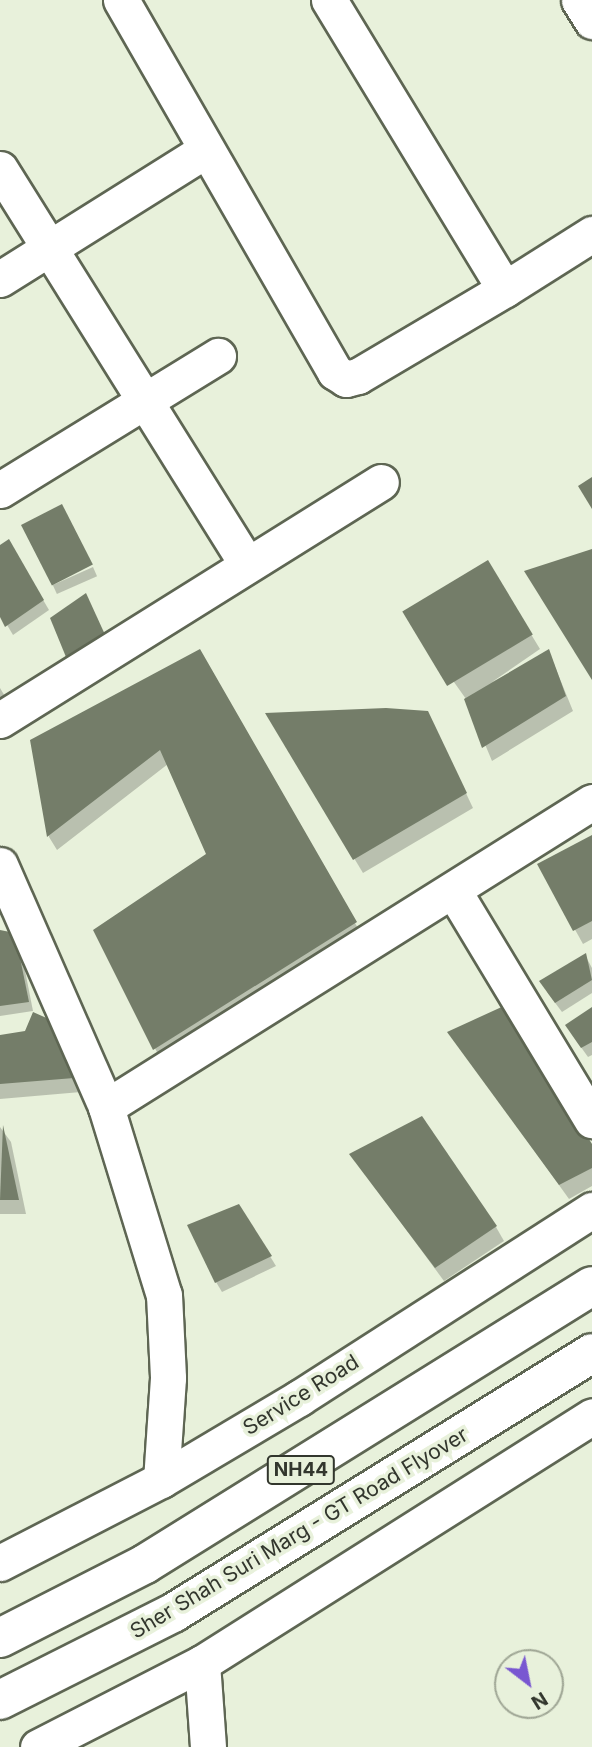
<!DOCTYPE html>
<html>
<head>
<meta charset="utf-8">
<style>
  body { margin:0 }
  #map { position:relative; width:592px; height:1747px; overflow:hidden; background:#e8f1db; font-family:Inter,sans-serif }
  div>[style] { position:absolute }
  .shadow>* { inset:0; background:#0003; transform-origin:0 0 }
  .building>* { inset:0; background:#747d69; transform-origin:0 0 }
  .roads { filter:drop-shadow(2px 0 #5e6653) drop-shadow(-2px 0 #5e6653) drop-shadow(0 2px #5e6653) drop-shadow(0 -2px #5e6653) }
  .minor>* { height:35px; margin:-17.5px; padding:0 17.5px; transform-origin:17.5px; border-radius:17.5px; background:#fff }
  .highway>* { height:38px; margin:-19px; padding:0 19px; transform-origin:19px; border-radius:19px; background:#fff }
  span { translate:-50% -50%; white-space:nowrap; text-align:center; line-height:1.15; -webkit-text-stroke:7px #e8f1db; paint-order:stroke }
  .shield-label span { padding:2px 5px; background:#e8f1db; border:2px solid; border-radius:5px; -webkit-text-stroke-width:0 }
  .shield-label { font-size:19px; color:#32362d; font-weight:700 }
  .street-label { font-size:21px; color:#32362d }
  .north { position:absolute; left:494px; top:1649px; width:70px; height:70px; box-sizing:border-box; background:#e8f1db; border:2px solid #9fa695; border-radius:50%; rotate:148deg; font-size:19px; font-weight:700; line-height:28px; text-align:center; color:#32362d }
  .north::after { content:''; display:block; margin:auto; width:24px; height:32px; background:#7957d1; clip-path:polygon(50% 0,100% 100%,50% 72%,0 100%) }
</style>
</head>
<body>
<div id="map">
  <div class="shadow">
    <div style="clip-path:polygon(9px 542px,49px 610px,13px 635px,0 613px,0 547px)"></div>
    <div style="clip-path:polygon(487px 562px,540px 649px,492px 682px,549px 652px,573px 711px,492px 761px,466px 699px,412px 623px)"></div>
    <div style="left:93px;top:567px;width:10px;height:44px;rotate:66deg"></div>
    <div style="clip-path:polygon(199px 651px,363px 937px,163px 1064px,95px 930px,208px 855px,168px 764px,57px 850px,49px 837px,32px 741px)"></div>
    <div style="clip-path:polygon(0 688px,9px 703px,0 709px)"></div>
    <div style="clip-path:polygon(268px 715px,435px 728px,473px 808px,363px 873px)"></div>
    <div style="clip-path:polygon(592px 837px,592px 939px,583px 944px,539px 865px)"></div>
    <div style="clip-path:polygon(0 935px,20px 945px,33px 1011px,0 1016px)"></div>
    <div style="clip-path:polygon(585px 955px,592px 968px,592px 993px,562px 1012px,547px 992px)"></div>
    <div style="clip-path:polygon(592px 1010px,592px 1055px,588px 1057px,573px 1036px)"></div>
    <div style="clip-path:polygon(50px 1022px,81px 1092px,0 1099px,0 1036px,26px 1033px)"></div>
    <div style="clip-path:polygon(450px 1033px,592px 1148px,592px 1186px,569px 1199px)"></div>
    <div style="clip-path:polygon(0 1127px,11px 1142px,26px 1214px,0 1214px)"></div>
    <div style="clip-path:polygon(351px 1155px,496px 1227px,504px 1241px,444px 1281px)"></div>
    <div style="clip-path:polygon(239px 1206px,276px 1266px,222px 1292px,216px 1282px)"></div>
  </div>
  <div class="building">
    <div style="clip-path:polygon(592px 477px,592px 509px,578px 486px)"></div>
    <div style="left:62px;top:504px;width:68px;height:46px;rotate:63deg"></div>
    <div style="clip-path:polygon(9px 539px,44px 600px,5px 627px,0 617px,0 545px)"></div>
    <div style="clip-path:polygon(592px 549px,592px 680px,524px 571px)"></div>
    <div style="left:488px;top:560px;width:87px;height:100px;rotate:59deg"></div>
    <div style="clip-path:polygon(86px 593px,107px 639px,66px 657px,50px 618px)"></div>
    <div style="clip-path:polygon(200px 649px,357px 922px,153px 1050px,93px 930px,206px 854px,160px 750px,47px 837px,30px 740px)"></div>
    <div style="clip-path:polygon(549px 649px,566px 696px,482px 748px,464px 699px)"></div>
    <div style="clip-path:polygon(386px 708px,428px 711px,467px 793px,353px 860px,265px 713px)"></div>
    <div style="clip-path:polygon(592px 835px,592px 921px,573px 931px,537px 864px)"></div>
    <div style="clip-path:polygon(0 930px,15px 933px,29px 1002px,0 1006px)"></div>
    <div style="clip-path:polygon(586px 953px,592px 980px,555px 1003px,539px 981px)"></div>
    <div style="clip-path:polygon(506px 1005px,592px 1144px,592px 1168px,559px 1185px,447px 1032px)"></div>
    <div style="clip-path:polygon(592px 1007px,592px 1042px,581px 1048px,565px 1025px)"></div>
    <div style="clip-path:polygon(33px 1012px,51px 1020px,74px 1078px,0 1084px,0 1035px,25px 1031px)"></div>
    <div style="clip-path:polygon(422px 1116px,497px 1226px,435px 1268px,349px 1154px)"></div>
    <div style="clip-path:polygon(3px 1125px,19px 1200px,0 1200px)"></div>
    <div style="clip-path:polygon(239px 1204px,272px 1256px,215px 1283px,187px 1225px)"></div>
  </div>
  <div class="roads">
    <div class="minor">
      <div style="left:121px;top:0;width:429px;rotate:60.1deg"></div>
      <div style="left:335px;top:372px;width:13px;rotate:32deg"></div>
      <div style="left:346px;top:379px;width:12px;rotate:-14deg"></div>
      <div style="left:358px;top:376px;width:171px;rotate:-30.6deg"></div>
      <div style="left:329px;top:0;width:338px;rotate:58.7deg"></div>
      <div style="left:505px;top:289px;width:103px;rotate:-32.3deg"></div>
      <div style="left:579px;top:0;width:25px;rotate:58deg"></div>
      <div style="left:0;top:169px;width:464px;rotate:58deg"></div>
      <div style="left:0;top:279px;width:243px;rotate:-32.1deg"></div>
      <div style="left:0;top:490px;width:256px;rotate:-31.6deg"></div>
      <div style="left:0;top:720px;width:449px;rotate:-32deg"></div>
      <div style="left:0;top:865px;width:264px;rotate:66.3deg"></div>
      <div style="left:106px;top:1107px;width:197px;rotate:72.9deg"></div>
      <div style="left:164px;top:1295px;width:83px;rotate:87.2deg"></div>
      <div style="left:168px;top:1378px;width:102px;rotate:93.9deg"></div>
      <div style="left:453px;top:890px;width:269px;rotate:58.9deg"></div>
      <div style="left:106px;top:1107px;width:574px;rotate:-32.11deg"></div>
      <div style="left:0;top:1563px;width:181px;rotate:-27.3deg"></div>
      <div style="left:161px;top:1480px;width:161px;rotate:-30.7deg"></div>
      <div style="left:299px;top:1398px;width:348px;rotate:-32.7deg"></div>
      <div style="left:202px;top:1663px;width:84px;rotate:85.9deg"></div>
      <div style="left:38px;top:1747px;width:184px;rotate:-27.1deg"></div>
      <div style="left:202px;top:1663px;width:462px;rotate:-32.3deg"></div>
    </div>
    <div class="highway">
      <div style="left:0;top:1638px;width:163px;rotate:-27deg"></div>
      <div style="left:145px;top:1564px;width:526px;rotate:-31.88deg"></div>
      <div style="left:0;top:1700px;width:194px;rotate:-26.7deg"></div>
      <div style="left:173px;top:1613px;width:493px;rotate:-31.8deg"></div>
    </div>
  </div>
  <div class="shield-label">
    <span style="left:301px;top:1470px">NH44</span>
  </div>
  <div class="street-label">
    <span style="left:301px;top:1395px;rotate:-32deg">Service Road</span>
    <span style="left:299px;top:1533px;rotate:-31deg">Sher Shah Suri Marg - GT Road Flyover</span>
  </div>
  <div class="north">N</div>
</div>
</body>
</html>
